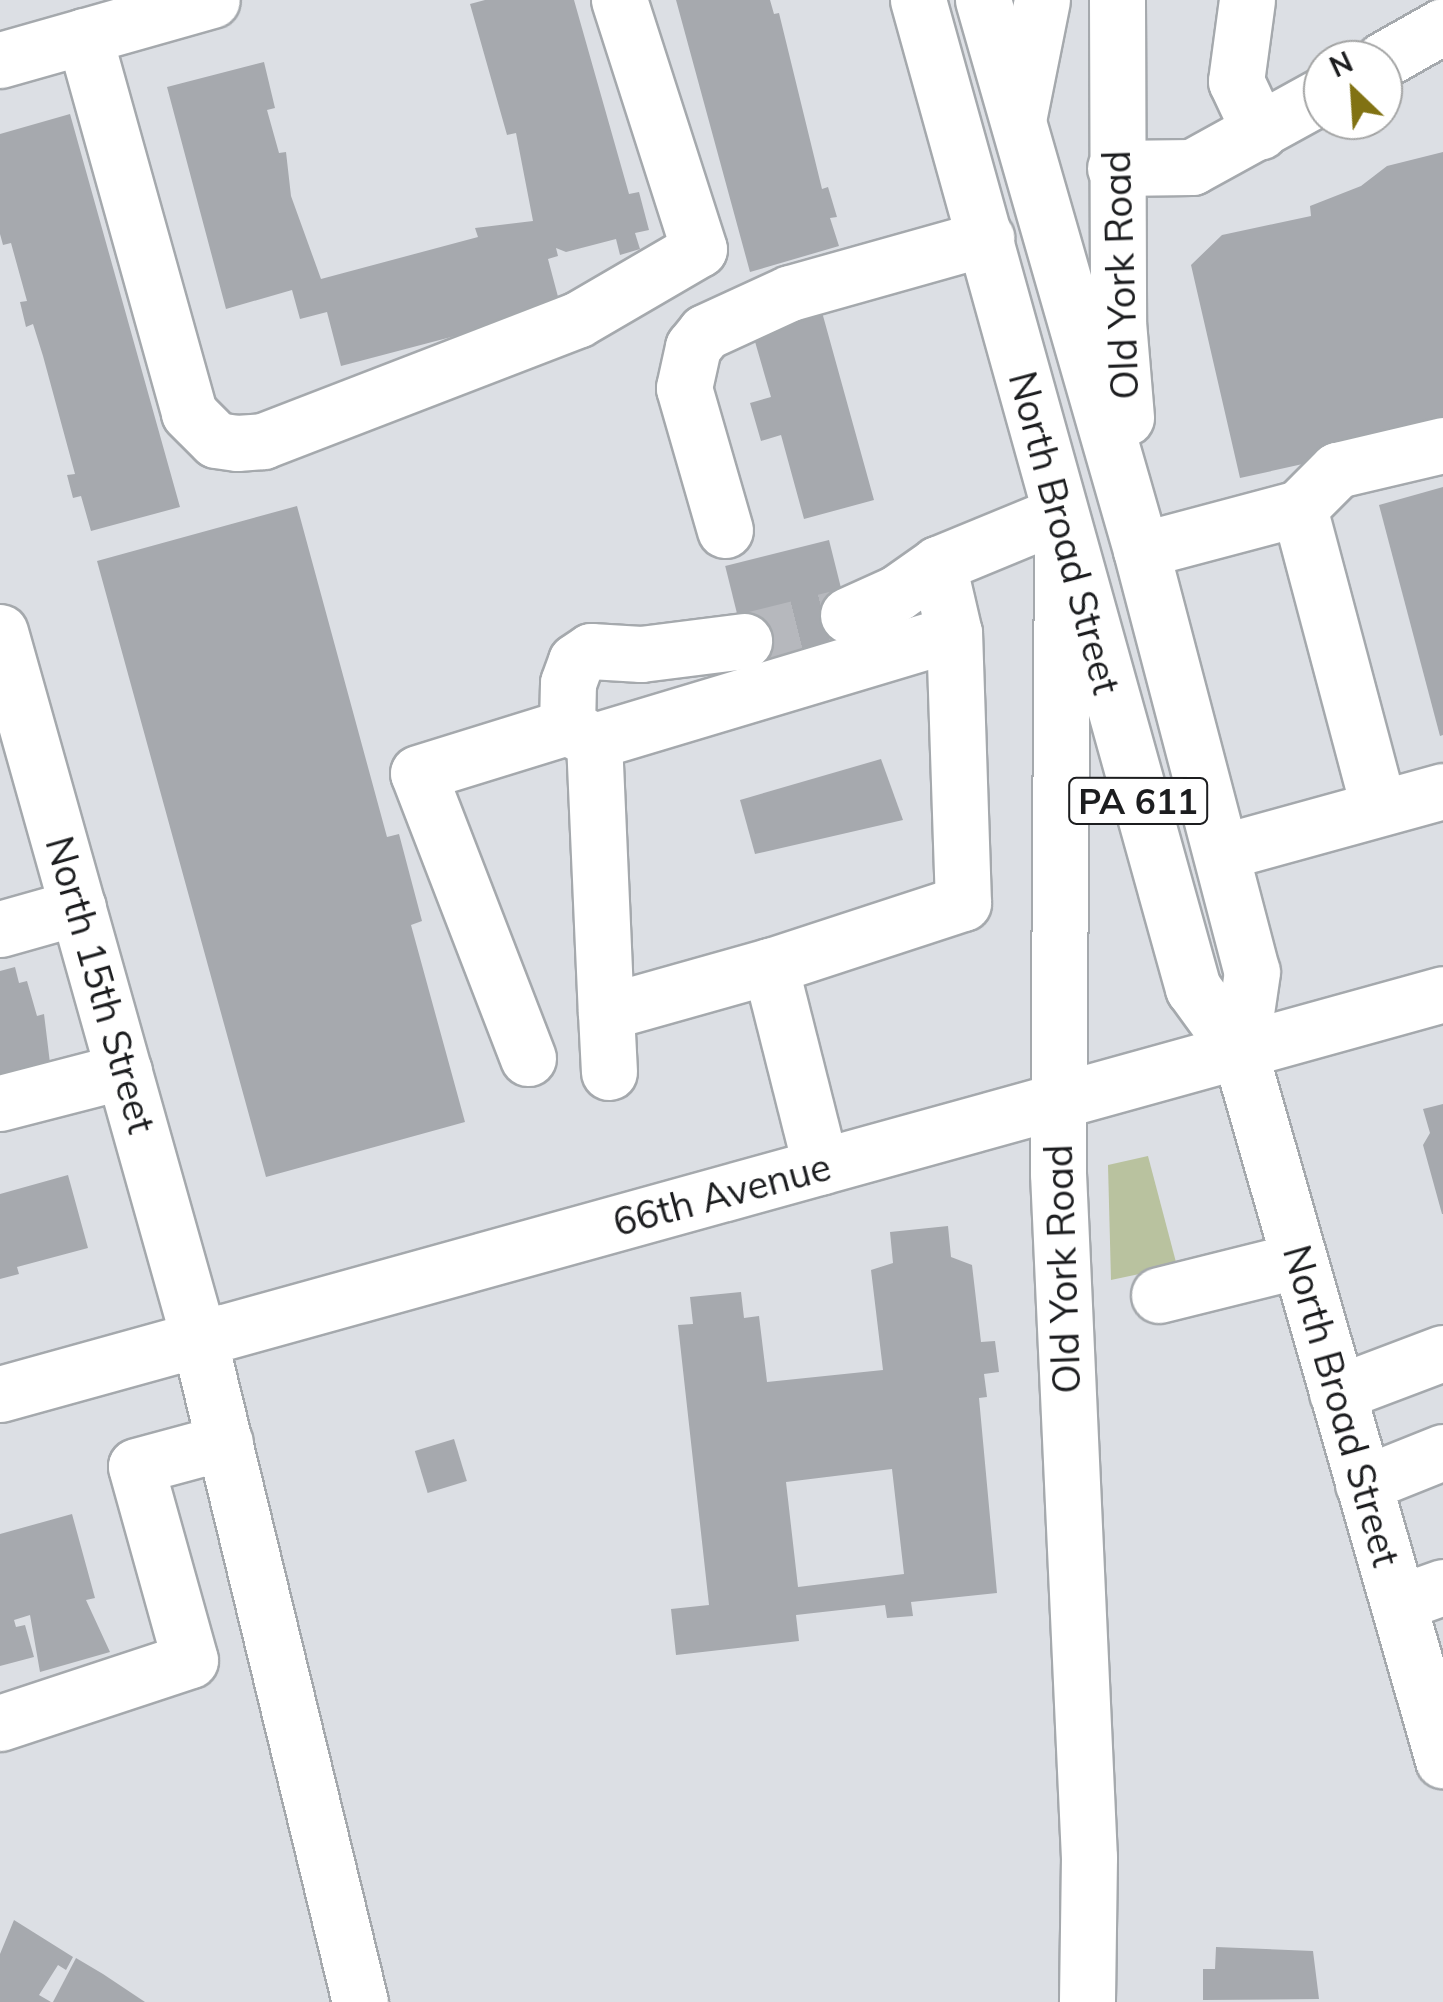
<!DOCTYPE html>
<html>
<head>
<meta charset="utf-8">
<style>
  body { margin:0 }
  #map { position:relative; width:1443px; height:2002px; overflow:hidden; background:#dcdfe4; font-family:Mulish,sans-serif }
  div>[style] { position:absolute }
  .green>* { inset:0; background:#b9c29f }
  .building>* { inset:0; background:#a6a9ae; transform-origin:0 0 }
  .minor-tunnel>* { height:55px; margin-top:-27.5px; transform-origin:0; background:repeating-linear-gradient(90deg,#b6b8bd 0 55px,transparent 0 83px) }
  .roads { filter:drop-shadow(2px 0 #a5a9ad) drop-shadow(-2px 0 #a5a9ad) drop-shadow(0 2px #a5a9ad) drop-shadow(0 -2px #a5a9ad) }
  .minor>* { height:55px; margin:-27.5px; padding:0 27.5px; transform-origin:27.5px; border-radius:27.5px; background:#fff }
  .major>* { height:55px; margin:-27.5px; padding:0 27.5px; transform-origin:27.5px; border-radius:27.5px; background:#fff }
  span { translate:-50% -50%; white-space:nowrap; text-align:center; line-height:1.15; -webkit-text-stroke:9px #fff; paint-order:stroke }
  .shield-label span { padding:2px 8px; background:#fff; border:2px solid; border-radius:8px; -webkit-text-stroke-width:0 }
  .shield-label { font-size:35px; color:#1c1d1f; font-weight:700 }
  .street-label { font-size:38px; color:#1c1d1f }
  .north { position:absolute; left:1303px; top:40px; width:100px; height:100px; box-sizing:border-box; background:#fff; border:2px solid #a4a5a5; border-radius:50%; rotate:335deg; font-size:28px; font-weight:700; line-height:40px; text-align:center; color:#1c1d1f }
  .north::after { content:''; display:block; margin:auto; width:35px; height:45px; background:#817213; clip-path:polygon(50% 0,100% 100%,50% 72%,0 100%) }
</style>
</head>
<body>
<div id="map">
  <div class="green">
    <div style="clip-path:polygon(1148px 1156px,1177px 1266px,1111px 1280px,1108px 1165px)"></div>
  </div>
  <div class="building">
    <div style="clip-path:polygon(485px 0,574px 0,629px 194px,639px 192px,649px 230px,635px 233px,640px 249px,620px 255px,616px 239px,566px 252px,556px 248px,558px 256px,548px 259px,561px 308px,341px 366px,327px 312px,300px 319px,292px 290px,226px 309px,167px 87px,264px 62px,275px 108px,267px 110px,279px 153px,286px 152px,291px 196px,321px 279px,478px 237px,475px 228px,533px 221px,516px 133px,507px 135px,470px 4px)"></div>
    <div style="clip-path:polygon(676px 0,770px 0,774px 14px,779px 13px,822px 189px,828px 187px,837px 217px,830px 218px,839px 246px,750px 272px)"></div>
    <div style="clip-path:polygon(70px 114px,180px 507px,91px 531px,81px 496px,73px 498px,67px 475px,75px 474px,43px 356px,33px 324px,26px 327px,20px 302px,27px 301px,11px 243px,3px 245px,0 234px,0 134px)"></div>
    <div style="clip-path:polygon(1443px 152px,1443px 433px,1240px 478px,1191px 265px,1222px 235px,1311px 216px,1310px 206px,1361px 186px,1387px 166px)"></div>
    <div style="clip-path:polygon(817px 294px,874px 500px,804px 519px,781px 435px,761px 441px,750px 403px,771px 397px,747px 314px)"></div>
    <div style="clip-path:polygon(1443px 487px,1443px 735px,1440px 736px,1379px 505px)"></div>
    <div style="clip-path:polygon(297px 506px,387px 837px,399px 834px,422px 921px,411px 925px,465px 1122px,266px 1177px,97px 561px)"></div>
    <div style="left:829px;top:540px;width:99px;height:107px;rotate:76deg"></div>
    <div style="clip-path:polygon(881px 759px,903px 820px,755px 854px,740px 800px)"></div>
    <div style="clip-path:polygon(15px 967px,19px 983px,27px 981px,37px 1016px,44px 1014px,50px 1063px,0 1085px,0 971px)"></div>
    <div style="clip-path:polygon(1443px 1104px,1443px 1214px,1442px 1214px,1423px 1145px,1430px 1133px,1423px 1109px)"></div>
    <div style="clip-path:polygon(68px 1175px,88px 1248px,17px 1267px,19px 1274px,0 1279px,0 1194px)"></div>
    <div style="clip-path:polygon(evenodd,948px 1226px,951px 1257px,972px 1265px,981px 1342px,995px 1341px,999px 1372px,984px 1374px,987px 1397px,979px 1398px,997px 1593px,911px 1602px,913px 1616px,887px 1618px,885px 1605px,796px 1615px,799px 1641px,676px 1655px,671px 1609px,709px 1605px,678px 1325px,693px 1324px,690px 1297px,741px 1292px,744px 1318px,759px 1316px,767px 1382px,883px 1370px,871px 1270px,893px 1263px,890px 1232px,948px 1226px,892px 1469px,904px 1574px,798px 1587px,786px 1482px,892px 1469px)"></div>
    <div style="left:454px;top:1439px;width:44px;height:41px;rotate:73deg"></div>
    <div style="clip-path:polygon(72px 1514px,95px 1598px,86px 1600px,110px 1652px,40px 1672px,30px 1615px,14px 1620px,16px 1627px,25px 1625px,34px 1657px,0 1666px,0 1534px)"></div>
    <div style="clip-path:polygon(14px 1920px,73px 1957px,66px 1970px,58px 1965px,39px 1995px,51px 2002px,0 2002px,0 1954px)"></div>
    <div style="clip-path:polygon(1216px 1947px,1313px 1951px,1319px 1999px,1203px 2000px,1203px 1969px,1215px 1969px)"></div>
    <div style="clip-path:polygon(76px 1958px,103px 1974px,145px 2002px,53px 2002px)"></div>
  </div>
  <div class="minor-tunnel">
    <div style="left:744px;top:641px;width:107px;rotate:-14deg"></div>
  </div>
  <div class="roads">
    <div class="minor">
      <div style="left:1247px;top:0;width:82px;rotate:97.7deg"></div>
      <div style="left:1236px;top:81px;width:56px;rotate:64.8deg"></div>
      <div style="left:84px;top:36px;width:391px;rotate:74.4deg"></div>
      <div style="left:189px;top:413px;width:38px;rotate:45deg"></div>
      <div style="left:216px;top:440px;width:21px;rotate:8deg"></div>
      <div style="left:237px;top:443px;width:26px;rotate:-4deg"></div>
      <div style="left:263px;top:441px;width:337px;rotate:-21.1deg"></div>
      <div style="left:577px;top:320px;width:141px;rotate:-30.2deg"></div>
      <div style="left:699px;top:249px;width:262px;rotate:-107.8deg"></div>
      <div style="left:0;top:60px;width:220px;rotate:-15.8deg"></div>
      <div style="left:1383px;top:60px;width:69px;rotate:-29.5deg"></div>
      <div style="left:1115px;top:168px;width:77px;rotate:-0.7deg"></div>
      <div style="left:1192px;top:167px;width:149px;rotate:-28.8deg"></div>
      <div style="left:1299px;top:508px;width:54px;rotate:-45deg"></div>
      <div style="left:1337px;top:470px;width:109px;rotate:-13.3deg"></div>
      <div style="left:725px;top:530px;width:148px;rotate:-106.1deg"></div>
      <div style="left:684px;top:388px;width:42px;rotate:-77.6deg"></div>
      <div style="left:693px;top:347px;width:19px;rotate:-51deg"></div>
      <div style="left:705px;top:332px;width:94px;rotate:-24.6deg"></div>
      <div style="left:790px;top:293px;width:204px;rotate:-15.7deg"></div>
      <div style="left:1062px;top:546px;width:627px;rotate:90.37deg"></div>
      <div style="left:1058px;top:1173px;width:685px;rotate:87.41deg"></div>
      <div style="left:1089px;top:1857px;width:145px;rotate:90.8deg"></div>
      <div style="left:1141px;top:550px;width:163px;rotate:-14.9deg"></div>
      <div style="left:1299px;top:508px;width:310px;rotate:75.1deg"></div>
      <div style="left:848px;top:615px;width:54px;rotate:-24.2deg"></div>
      <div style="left:897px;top:593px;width:50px;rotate:-35.3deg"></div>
      <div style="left:0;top:632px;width:734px;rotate:74.28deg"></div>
      <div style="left:199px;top:1339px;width:682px;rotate:76.35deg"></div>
      <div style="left:567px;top:727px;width:44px;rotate:-88.7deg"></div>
      <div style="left:568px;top:683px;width:23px;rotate:-70deg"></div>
      <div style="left:576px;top:661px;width:18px;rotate:-34deg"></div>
      <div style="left:591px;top:651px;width:50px;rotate:3.4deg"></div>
      <div style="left:641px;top:654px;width:104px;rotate:-7.2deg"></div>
      <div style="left:594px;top:741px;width:376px;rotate:-16.7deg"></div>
      <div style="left:1222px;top:852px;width:229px;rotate:-15.4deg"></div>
      <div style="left:0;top:929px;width:81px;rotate:-15.8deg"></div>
      <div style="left:770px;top:966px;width:203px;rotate:-18.1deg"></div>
      <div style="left:963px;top:903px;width:270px;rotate:-91.9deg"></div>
      <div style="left:954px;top:633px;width:71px;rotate:-103.1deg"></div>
      <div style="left:938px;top:564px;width:129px;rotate:-22.4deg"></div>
      <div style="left:528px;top:1058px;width:305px;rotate:-111.1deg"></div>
      <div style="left:418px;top:773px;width:156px;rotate:-17.2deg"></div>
      <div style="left:567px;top:727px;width:30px;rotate:27deg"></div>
      <div style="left:594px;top:741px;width:271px;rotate:87.5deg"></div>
      <div style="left:609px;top:1072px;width:60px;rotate:-92.9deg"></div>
      <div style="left:606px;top:1012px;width:170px;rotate:-15.7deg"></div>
      <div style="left:770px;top:966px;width:207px;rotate:75.8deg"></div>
      <div style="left:0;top:1103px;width:128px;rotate:-14.5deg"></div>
      <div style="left:1159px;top:1295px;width:144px;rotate:-14deg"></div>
      <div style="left:1337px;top:1393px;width:113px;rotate:-20.7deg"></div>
      <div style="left:0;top:1394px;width:1497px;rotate:-15.49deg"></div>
      <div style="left:1363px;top:1484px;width:86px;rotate:-21.8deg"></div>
      <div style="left:1398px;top:1603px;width:48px;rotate:-19.6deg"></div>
      <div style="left:0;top:1723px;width:200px;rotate:-18.3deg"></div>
      <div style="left:190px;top:1660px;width:201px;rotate:-105.6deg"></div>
      <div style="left:136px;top:1466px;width:92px;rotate:-15.1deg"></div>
    </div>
    <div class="major">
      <div style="left:918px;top:0;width:1026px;rotate:74.45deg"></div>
      <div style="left:1193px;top:988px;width:80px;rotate:54.1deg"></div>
      <div style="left:1240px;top:1053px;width:736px;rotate:73.98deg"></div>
      <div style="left:983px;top:0;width:572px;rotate:73.97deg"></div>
      <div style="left:1141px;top:550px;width:436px;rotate:75.3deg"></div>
      <div style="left:1252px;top:972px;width:82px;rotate:98.4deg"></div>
      <div style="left:1117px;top:0;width:322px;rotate:89.8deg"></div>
      <div style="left:1118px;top:322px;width:96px;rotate:85.2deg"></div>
      <div style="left:1019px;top:115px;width:117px;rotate:-78.7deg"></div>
    </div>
  </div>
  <div class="shield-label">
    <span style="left:1138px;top:801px">PA 611</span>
  </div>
  <div class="street-label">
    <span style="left:1121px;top:275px;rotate:-92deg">Old York Road</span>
    <span style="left:1064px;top:533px;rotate:75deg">North Broad Street</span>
    <span style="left:100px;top:985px;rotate:74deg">North 15th Street</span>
    <span style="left:722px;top:1195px;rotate:-15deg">66th Avenue</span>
    <span style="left:1063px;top:1269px;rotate:-92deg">Old York Road</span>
    <span style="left:1341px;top:1406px;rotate:74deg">North Broad Street</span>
  </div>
  <div class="north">N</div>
</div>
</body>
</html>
